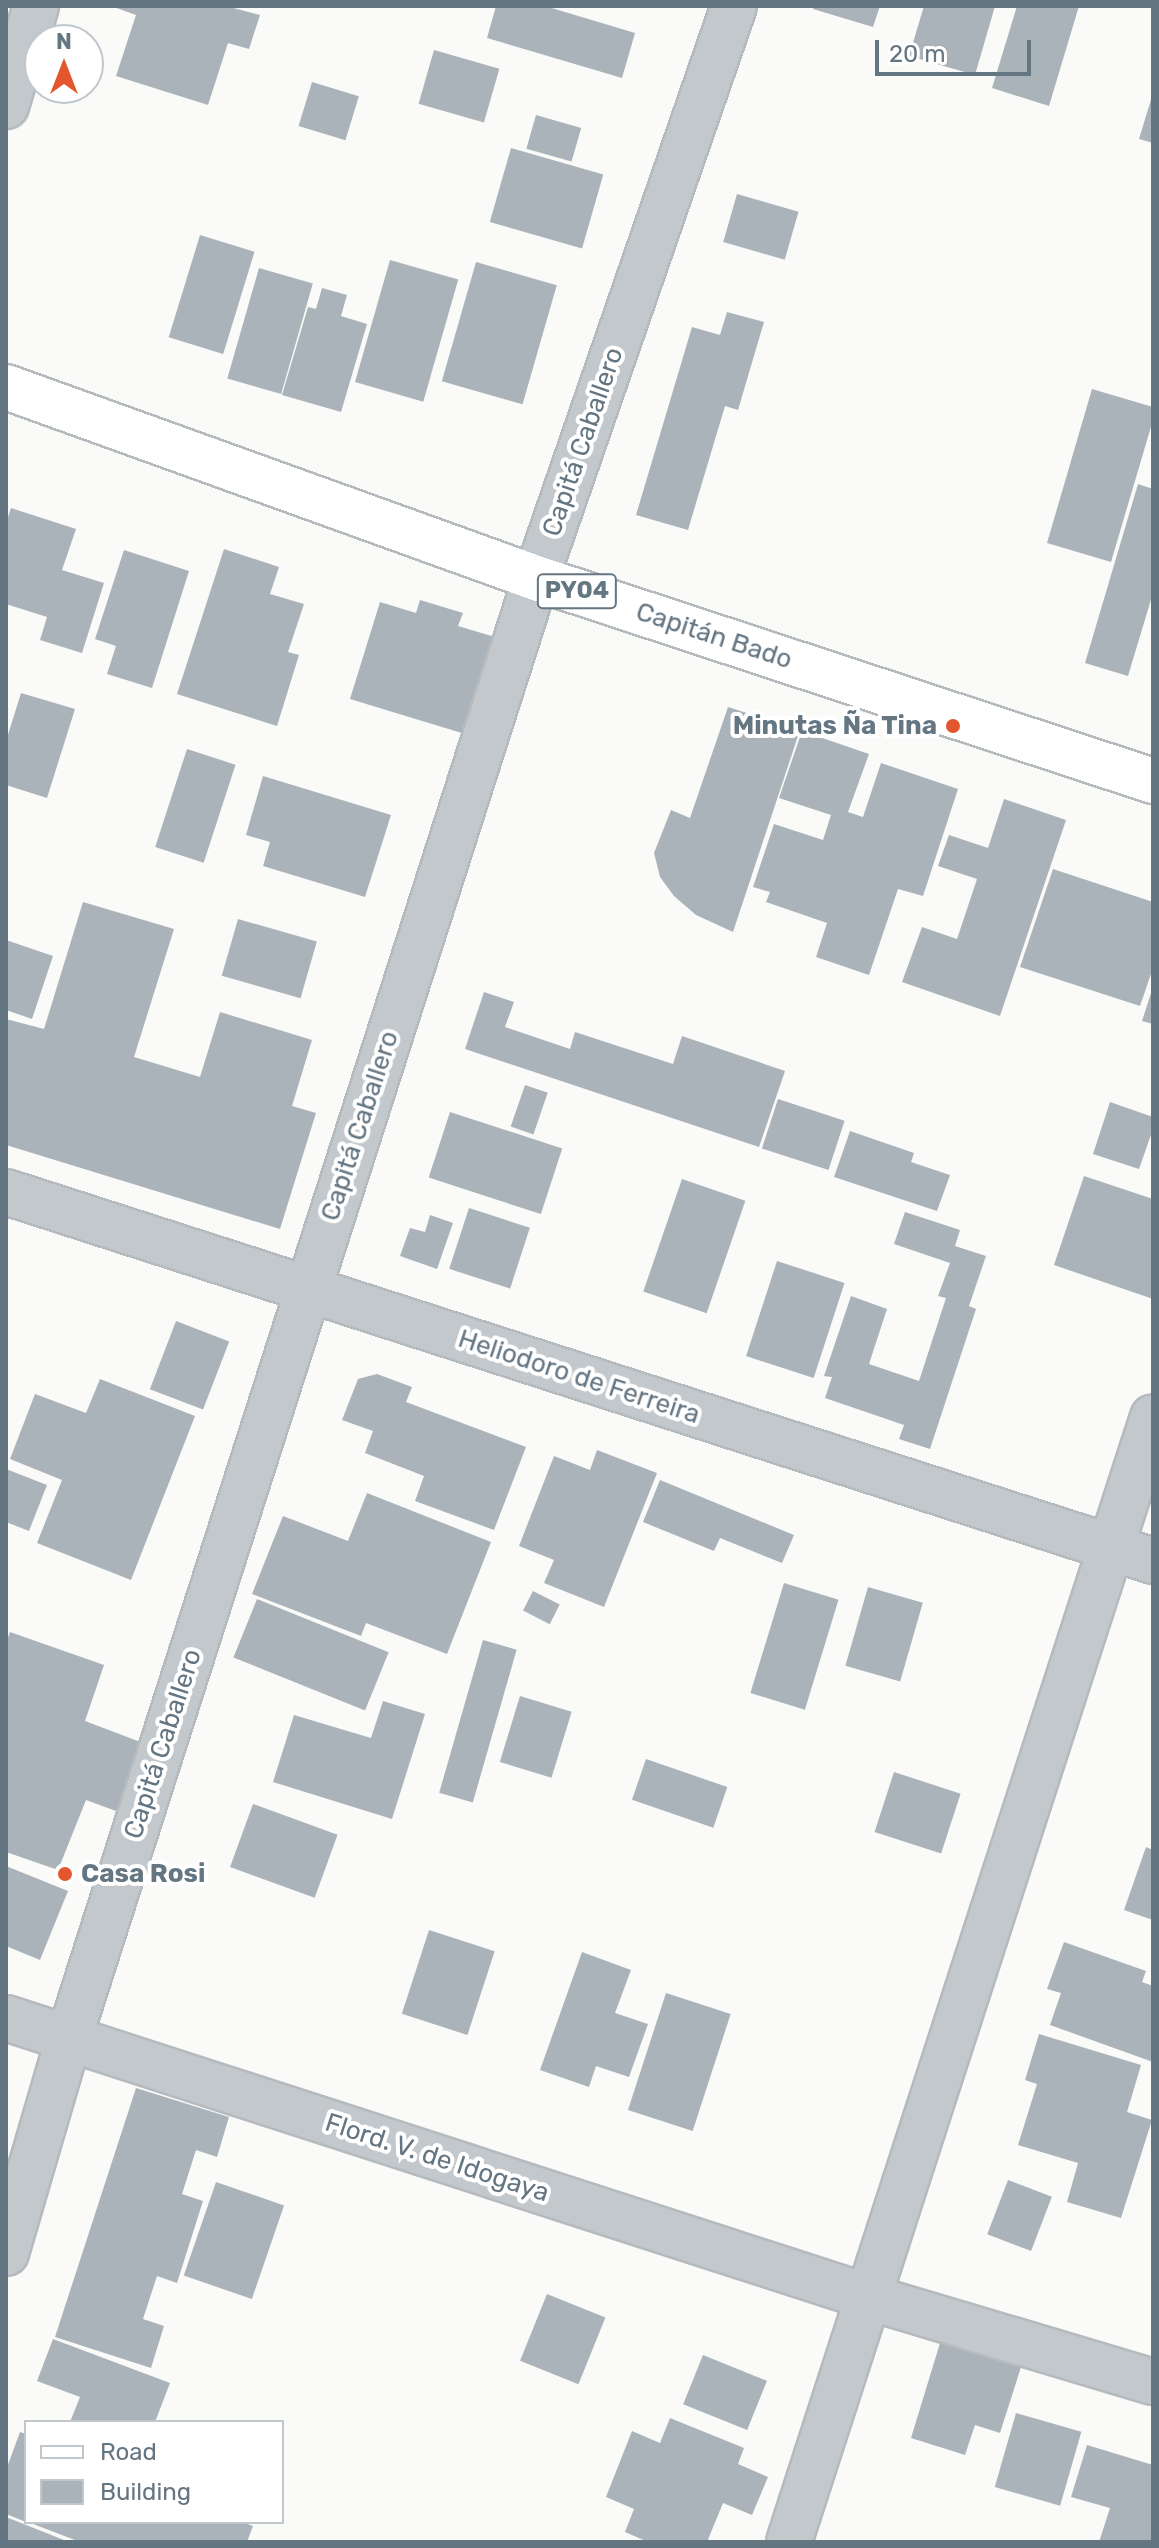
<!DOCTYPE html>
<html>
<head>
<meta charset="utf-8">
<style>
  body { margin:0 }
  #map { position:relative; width:1159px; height:2548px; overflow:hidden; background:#fafaf8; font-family:Rubik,sans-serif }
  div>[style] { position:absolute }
  .building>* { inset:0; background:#aab3b9; transform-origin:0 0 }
  .roads { filter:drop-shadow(2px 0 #b5babe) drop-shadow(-2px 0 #b5babe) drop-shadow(0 2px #b5babe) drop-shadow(0 -2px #b5babe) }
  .minor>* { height:44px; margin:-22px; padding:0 22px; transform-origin:22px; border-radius:22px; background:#c3c8cc }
  .major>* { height:44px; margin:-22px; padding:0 22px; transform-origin:22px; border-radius:22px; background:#fff }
  .dots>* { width:22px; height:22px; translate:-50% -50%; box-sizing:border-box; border:4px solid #fff; border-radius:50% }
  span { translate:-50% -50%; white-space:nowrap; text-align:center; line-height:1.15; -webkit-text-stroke:8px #fff; paint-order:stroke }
  .shield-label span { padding:2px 6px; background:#fff; border:2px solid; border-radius:6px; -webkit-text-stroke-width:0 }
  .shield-label { font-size:24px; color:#657683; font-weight:700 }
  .street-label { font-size:26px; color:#657683 }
  .poi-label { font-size:26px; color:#657683; font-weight:700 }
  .right { translate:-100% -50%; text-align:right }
  .left { translate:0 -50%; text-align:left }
  .frame { position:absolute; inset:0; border:8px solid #657683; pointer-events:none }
  .legend { position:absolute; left:24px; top:2420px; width:260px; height:104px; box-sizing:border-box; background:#fff; border:2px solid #c1c8cd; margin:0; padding:10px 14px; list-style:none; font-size:24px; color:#657683 }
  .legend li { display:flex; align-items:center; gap:16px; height:40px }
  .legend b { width:40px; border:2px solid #c1c8cd }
  .north { position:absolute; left:24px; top:24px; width:80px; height:80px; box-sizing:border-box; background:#fff; border:2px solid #c1c8cd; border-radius:50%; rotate:0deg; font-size:22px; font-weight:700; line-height:32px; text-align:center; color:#657683 }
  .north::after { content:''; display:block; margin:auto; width:28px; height:36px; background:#e4572e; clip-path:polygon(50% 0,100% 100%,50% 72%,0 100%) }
  .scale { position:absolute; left:875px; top:40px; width:156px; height:36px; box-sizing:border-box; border:4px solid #657683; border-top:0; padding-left:10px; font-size:24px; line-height:28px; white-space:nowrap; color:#657683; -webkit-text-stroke:6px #fff; paint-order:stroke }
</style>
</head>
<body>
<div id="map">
  <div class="building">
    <div style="clip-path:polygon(111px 6px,226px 6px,260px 15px,249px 49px,228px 43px,208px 105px,116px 76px,136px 15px)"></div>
    <div style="clip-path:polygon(496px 6px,545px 6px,635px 33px,622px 78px,487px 38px)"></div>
    <div style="clip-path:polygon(814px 6px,880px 6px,873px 27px,813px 9px)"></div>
    <div style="clip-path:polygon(924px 6px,995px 6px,975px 75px,909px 56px)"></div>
    <div style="clip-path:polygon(1017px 6px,1079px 6px,1049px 106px,992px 88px)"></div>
    <div style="left:434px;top:50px;width:68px;height:56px;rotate:16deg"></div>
    <div style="left:312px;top:82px;width:49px;height:46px;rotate:17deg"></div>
    <div style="clip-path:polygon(1153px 93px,1153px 143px,1139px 139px)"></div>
    <div style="left:536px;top:115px;width:47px;height:35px;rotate:16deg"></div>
    <div style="left:511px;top:148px;width:96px;height:77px;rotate:16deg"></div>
    <div style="left:737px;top:194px;width:64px;height:50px;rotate:16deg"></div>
    <div style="left:200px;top:235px;width:57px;height:107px;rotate:17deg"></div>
    <div style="left:390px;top:260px;width:71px;height:127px;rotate:16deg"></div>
    <div style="left:476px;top:262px;width:84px;height:124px;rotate:16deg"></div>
    <div style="left:259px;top:268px;width:56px;height:115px;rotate:16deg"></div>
    <div style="clip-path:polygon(322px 288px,347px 295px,341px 316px,367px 324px,341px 412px,282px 395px,308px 307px,316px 309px)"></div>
    <div style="clip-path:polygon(727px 312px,764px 322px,738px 410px,725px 406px,688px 530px,636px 515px,692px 327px,720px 335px)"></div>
    <div style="clip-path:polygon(1092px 389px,1153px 407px,1153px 420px,1111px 562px,1047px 543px)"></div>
    <div style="clip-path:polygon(1138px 484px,1153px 489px,1153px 593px,1128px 676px,1085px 663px)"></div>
    <div style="clip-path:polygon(11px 508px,76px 529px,62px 570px,104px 583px,82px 653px,40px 640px,47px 617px,6px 604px,6px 523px)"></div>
    <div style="clip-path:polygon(224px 549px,279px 567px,270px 594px,304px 604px,288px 652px,299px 655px,277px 726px,177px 694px)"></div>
    <div style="clip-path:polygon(124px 550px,189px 571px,152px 688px,107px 674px,116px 646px,95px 639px)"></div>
    <div style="clip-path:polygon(420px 600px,463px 613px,458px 626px,495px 637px,465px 734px,350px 699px,380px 602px,416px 613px)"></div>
    <div style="clip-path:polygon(21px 693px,75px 709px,47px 798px,6px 785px,6px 741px)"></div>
    <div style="clip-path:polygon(728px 707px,800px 730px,733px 932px,696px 915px,674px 896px,660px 877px,654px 853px,671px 810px,690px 818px)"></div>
    <div style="clip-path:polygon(802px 731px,869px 754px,848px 812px,863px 817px,881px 763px,958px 789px,923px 896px,898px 889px,869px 975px,816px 957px,827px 923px,766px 902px,770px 892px,753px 887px,774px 824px,823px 840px,831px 815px,779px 798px)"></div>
    <div style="left:187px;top:749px;width:51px;height:103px;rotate:18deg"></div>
    <div style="clip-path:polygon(263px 776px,391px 815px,365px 897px,263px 866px,270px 842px,246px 835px)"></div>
    <div style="clip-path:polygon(1004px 799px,1066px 820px,1000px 1016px,902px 982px,922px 927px,957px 939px,977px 879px,938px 866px,949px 835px,988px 848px)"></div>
    <div style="clip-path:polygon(1053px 869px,1153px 902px,1153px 968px,1140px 1006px,1020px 967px)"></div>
    <div style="clip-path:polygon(83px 902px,174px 929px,134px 1057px,200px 1077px,220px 1012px,312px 1040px,292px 1106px,316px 1113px,280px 1229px,6px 1145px,6px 1019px,44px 1029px)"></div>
    <div style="left:238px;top:919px;width:82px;height:59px;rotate:16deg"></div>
    <div style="clip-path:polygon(6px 940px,53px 956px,32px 1019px,6px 1010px)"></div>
    <div style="clip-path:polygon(1152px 990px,1153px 990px,1153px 1024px,1142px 1021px)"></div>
    <div style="clip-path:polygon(484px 992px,514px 1002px,505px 1027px,570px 1049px,575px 1032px,673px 1064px,682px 1036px,785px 1071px,759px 1147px,465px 1049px)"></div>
    <div style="left:525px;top:1085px;width:24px;height:44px;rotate:19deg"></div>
    <div style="left:778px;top:1099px;width:70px;height:52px;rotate:18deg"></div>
    <div style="clip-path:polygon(1110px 1102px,1153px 1117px,1153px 1129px,1139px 1169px,1093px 1154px)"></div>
    <div style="left:450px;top:1112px;width:118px;height:69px;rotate:18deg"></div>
    <div style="clip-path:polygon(850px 1131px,914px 1153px,911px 1162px,950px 1175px,937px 1211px,834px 1177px)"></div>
    <div style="clip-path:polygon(1084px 1176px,1153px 1199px,1153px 1299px,1054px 1265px)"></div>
    <div style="left:682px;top:1179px;width:67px;height:119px;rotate:19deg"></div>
    <div style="left:469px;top:1208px;width:64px;height:64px;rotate:18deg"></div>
    <div style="clip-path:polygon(905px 1212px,960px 1230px,955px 1246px,986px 1256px,969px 1306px,976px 1309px,930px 1449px,899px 1439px,904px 1425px,825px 1398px,832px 1377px,824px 1376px,851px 1296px,887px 1309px,869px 1364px,919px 1381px,946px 1298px,938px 1296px,950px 1263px,894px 1244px)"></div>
    <div style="clip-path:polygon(430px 1215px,453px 1223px,437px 1269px,400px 1256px,410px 1228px,425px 1232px)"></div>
    <div style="left:777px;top:1261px;width:71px;height:100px;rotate:18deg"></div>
    <div style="left:176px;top:1321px;width:57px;height:73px;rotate:21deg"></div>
    <div style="clip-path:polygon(377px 1374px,412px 1387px,406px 1402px,526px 1447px,494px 1530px,415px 1501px,424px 1476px,365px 1453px,373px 1431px,342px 1420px,358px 1379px)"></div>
    <div style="clip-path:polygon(100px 1379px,195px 1416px,131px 1580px,37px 1543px,62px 1480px,10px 1459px,35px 1394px,86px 1413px)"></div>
    <div style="clip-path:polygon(597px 1450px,657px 1473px,604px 1607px,544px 1583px,554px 1560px,519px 1546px,554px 1456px,590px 1470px)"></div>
    <div style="clip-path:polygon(6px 1469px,47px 1485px,29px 1531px,6px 1522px)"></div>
    <div style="clip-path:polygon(660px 1480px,794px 1535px,782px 1563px,720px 1538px,714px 1551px,643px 1522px)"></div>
    <div style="clip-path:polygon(367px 1493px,491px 1542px,447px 1654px,366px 1623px,361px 1636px,252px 1594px,283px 1516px,348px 1541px)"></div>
    <div style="left:784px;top:1583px;width:57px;height:115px;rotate:17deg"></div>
    <div style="left:868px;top:1587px;width:57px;height:82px;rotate:16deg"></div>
    <div style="left:533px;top:1591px;width:30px;height:22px;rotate:27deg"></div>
    <div style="left:257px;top:1599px;width:142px;height:63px;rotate:22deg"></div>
    <div style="clip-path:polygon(10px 1632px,104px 1665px,85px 1721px,143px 1743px,116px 1811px,86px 1800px,58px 1870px,6px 1852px,6px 1643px)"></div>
    <div style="left:483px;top:1640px;width:35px;height:159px;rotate:16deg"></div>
    <div style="left:520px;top:1696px;width:54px;height:69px;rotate:17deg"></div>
    <div style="clip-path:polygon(383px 1701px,425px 1714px,392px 1819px,273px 1782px,294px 1715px,371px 1738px)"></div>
    <div style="left:646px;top:1759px;width:86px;height:43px;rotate:19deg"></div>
    <div style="left:894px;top:1772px;width:70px;height:63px;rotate:18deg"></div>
    <div style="left:253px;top:1804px;width:90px;height:67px;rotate:20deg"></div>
    <div style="clip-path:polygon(1146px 1847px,1153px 1850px,1153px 1920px,1124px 1910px)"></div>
    <div style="clip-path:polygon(6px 1866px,68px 1891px,40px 1960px,6px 1946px)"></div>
    <div style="left:429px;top:1930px;width:69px;height:88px;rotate:18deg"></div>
    <div style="clip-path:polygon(1064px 1942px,1146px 1971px,1142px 1982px,1153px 1986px,1153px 2062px,1050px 2025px,1061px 1993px,1047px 1989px)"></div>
    <div style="clip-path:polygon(582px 1952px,631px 1970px,615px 2013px,648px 2024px,629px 2077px,596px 2066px,589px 2087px,540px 2070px)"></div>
    <div style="left:666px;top:1993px;width:68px;height:123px;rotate:18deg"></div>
    <div style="clip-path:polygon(1039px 2034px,1141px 2065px,1127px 2112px,1152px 2120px,1121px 2218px,1067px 2202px,1078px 2163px,1018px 2145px,1037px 2084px,1025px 2080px)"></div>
    <div style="clip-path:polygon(136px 2088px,229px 2117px,217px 2157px,196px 2150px,182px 2194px,203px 2201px,177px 2283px,157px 2276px,143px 2319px,164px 2326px,151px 2368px,55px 2337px)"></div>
    <div style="left:1008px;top:2180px;width:47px;height:58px;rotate:21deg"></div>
    <div style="left:216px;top:2182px;width:72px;height:99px;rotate:19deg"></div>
    <div style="left:547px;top:2294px;width:63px;height:72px;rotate:22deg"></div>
    <div style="clip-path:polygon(53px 2339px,170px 2383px,155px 2422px,70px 2422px,80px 2397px,37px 2381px)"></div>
    <div style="clip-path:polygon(940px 2343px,1021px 2367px,1000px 2433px,975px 2425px,965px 2455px,911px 2438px)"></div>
    <div style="left:703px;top:2355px;width:69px;height:53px;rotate:22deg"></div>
    <div style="left:1016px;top:2413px;width:68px;height:77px;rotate:16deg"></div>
    <div style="clip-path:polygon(670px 2418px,744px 2448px,738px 2464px,768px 2477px,752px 2515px,723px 2503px,707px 2542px,648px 2542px,625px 2532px,634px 2509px,606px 2497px,632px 2431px,660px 2443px)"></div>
    <div style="clip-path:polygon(20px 2432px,26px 2434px,26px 2522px,6px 2514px,6px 2470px)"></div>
    <div style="clip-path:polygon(1087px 2445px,1153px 2465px,1153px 2542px,1099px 2542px,1110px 2508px,1071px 2497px)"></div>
    <div style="clip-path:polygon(6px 2517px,69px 2542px,6px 2542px)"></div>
    <div style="clip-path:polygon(28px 2522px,242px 2522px,253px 2526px,247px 2542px,80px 2542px)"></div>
  </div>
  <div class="roads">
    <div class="minor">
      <div style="left:6px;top:106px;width:104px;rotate:-73.3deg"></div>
      <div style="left:6px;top:1192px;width:1205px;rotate:17.83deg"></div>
      <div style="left:6px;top:2018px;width:906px;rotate:17.93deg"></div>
      <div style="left:868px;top:2297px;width:297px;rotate:16.6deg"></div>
      <div style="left:6px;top:2253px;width:224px;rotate:-73.7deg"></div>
      <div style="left:69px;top:2038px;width:1533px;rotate:-72.26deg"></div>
      <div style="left:536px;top:578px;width:605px;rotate:-70.91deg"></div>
      <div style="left:789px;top:2542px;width:1182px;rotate:-72.07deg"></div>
    </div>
    <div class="major">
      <div style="left:6px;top:387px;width:563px;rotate:19.82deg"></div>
      <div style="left:536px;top:578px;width:650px;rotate:18.21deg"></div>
    </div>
  </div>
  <div class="dots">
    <div style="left:953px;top:726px;background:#e4572e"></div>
    <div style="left:65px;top:1874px;background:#e4572e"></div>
  </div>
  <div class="shield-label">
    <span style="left:577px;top:591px">PY04</span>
  </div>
  <div class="street-label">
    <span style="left:583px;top:442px;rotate:-71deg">Capitá Caballero</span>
    <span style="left:714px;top:636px;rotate:18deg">Capitán Bado</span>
    <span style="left:360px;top:1126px;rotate:-72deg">Capitá Caballero</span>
    <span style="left:579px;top:1377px;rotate:18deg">Heliodoro de Ferreira</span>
    <span style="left:163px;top:1744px;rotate:-72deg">Capitá Caballero</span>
    <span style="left:437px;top:2158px;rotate:18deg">Flord. V. de Idogaya</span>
  </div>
  <div class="poi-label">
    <span class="right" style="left:937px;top:726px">Minutas Ña Tina</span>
    <span class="left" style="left:81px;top:1874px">Casa Rosi</span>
  </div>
  <div class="frame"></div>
  <ul class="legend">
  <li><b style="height:10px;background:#fff"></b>Road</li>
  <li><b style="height:22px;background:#aab3b9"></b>Building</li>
  </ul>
  <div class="north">N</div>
  <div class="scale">20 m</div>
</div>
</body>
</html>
